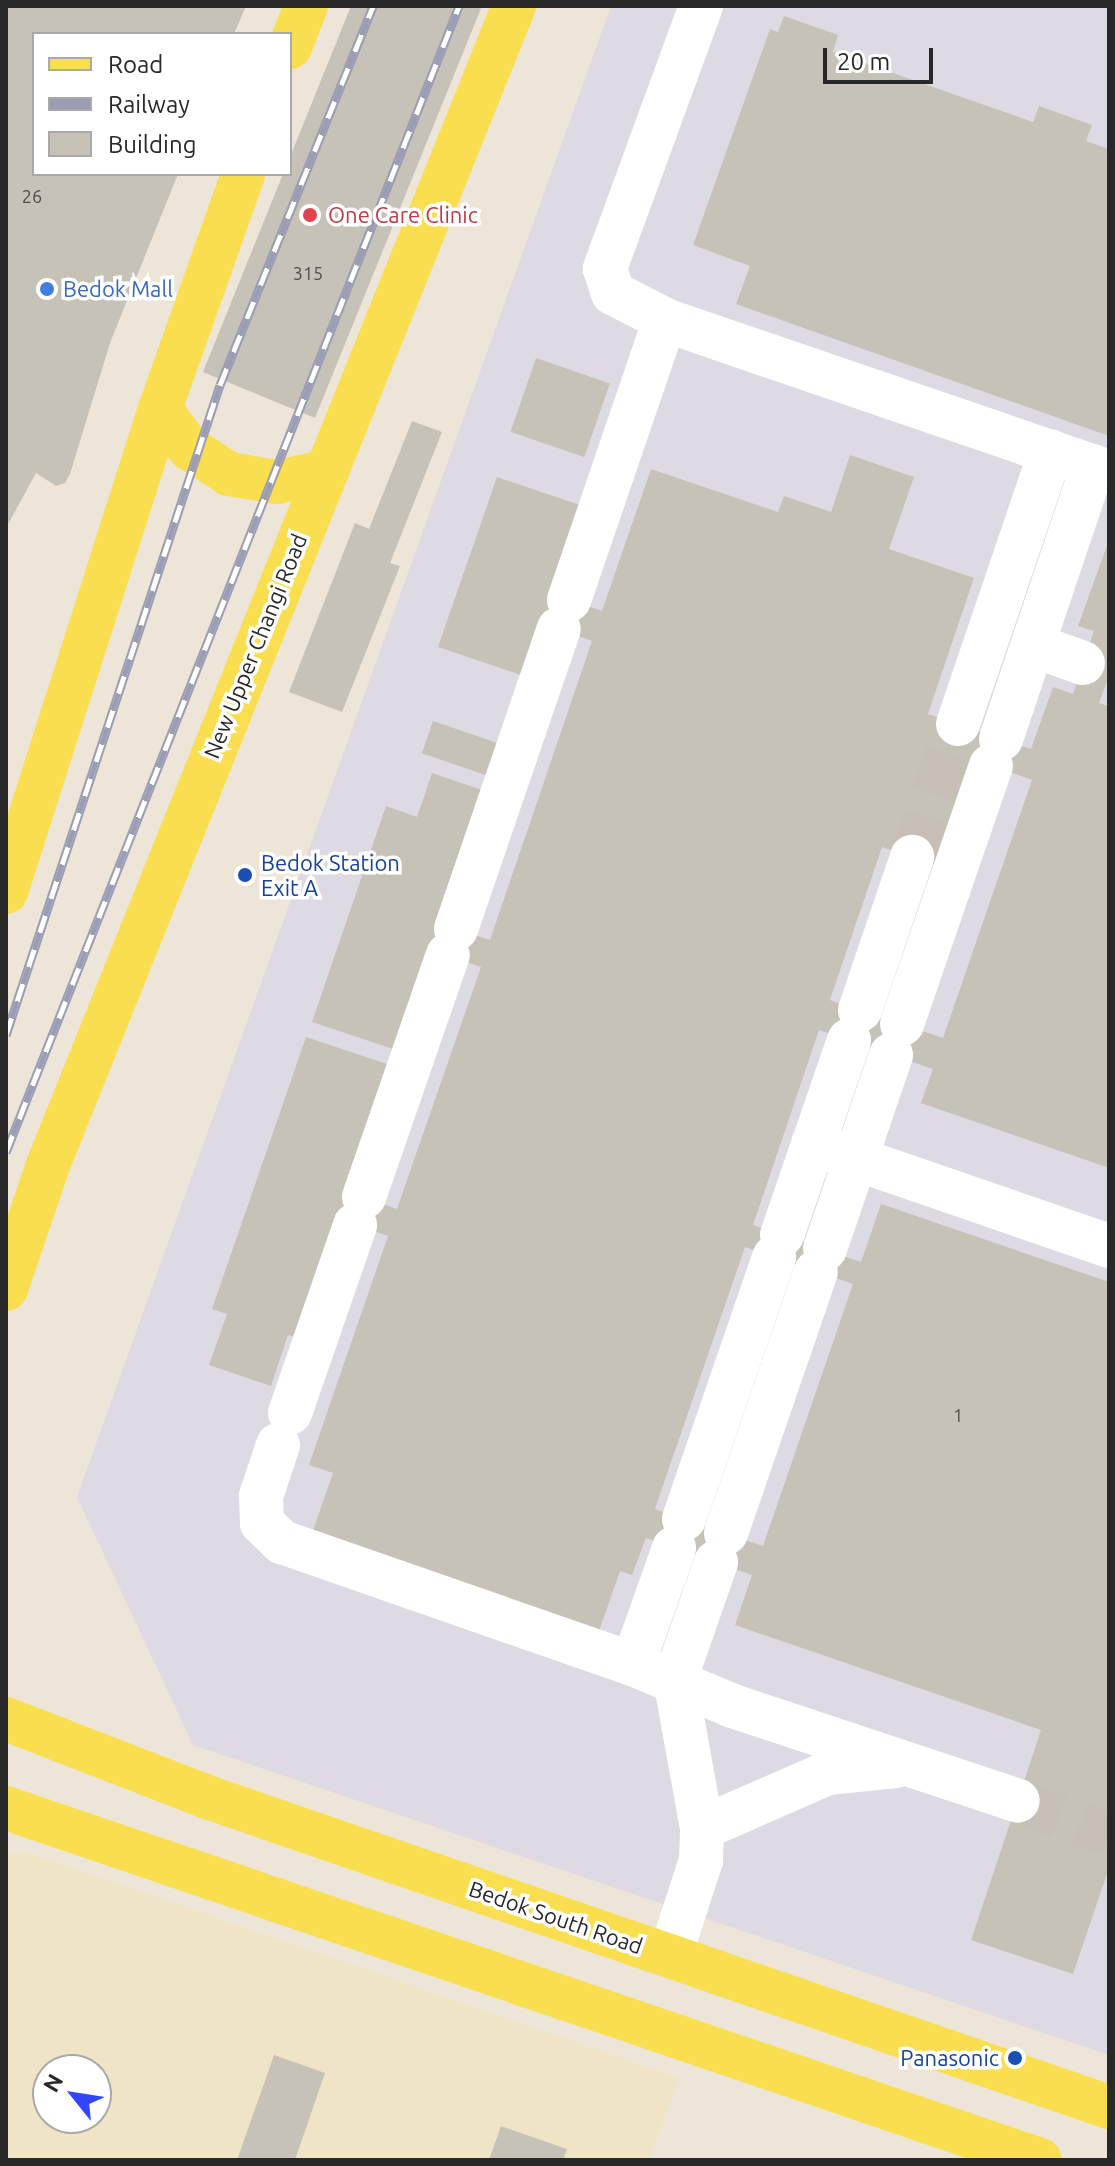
<!DOCTYPE html>
<html>
<head>
<meta charset="utf-8">
<style>
  body { margin:0 }
  #map { position:relative; width:1115px; height:2166px; overflow:hidden; background:#ece5d8; font-family:Ubuntu,sans-serif }
  div>[style] { position:absolute }
  .industrial>* { inset:0; background:#dddae3 }
  .education>* { inset:0; background:#efe5c6 }
  .building>* { inset:0; background:#c7c2b8; transform-origin:0 0 }
  .minor-tunnel>* { height:44px; margin-top:-22px; transform-origin:0; background:repeating-linear-gradient(90deg,#c5bfb5 0 44px,transparent 0 66px) }
  .minor>* { height:44px; margin:-22px; padding:0 22px; transform-origin:22px; border-radius:22px; background:#fff }
  .major>* { height:44px; margin:-22px; padding:0 22px; transform-origin:22px; border-radius:22px; background:#f9df50 }
  .rail>* { height:9px; margin-top:-4.5px; transform-origin:0; background:repeating-linear-gradient(90deg,#fff 0 18px,#9b9db4 0 36px); box-sizing:border-box; border-block:2px solid #9b9db4 }
  .dots>* { width:22px; height:22px; translate:-50% -50%; box-sizing:border-box; border:4px solid #fff; border-radius:50% }
  span { translate:-50% -50%; white-space:nowrap; text-align:center; line-height:1.15; -webkit-text-stroke:7px #fff; paint-order:stroke }
  .number-label { font-size:18px; color:#504e4c }
  .number-label span { -webkit-text-stroke-width:0 }
  .health-label { font-size:22px; color:#be3a42 }
  .left { translate:0 -50%; text-align:left }
  .shop-label { font-size:22px; color:#366cbe }
  .street-label { font-size:22px; color:#282828 }
  .transit-label { font-size:22px; color:#164399 }
  .right { translate:-100% -50%; text-align:right }
  .frame { position:absolute; inset:0; border:8px solid #282828; pointer-events:none }
  .legend { position:absolute; left:32px; top:32px; width:260px; height:144px; box-sizing:border-box; background:#fff; border:2px solid #a9a9a9; margin:0; padding:10px 14px; list-style:none; font-size:24px; color:#282828 }
  .legend li { display:flex; align-items:center; gap:16px; height:40px }
  .legend b { width:40px; border:2px solid #a9a9a9 }
  .north { position:absolute; left:32px; top:2054px; width:80px; height:80px; box-sizing:border-box; background:#fff; border:2px solid #a9a9a9; border-radius:50%; rotate:300deg; font-size:22px; font-weight:700; line-height:32px; text-align:center; color:#282828 }
  .north::after { content:''; display:block; margin:auto; width:28px; height:36px; background:#3247ff; clip-path:polygon(50% 0,100% 100%,50% 72%,0 100%) }
  .scale { position:absolute; left:823px; top:48px; width:110px; height:36px; box-sizing:border-box; border:4px solid #282828; border-top:0; padding-left:10px; font-size:24px; line-height:28px; white-space:nowrap; color:#282828; -webkit-text-stroke:6px #fff; paint-order:stroke }
</style>
</head>
<body>
<div id="map">
  <div class="industrial">
    <div style="clip-path:polygon(611px 6px,1109px 6px,1109px 2055px,193px 1745px,77px 1497px)"></div>
  </div>
  <div class="education">
    <div style="clip-path:polygon(evenodd,30px 1853px,679px 2078px,649px 2160px,6px 2160px,6px 1854px,30px 1853px,48px 2070px,96px 2070px,96px 2118px,48px 2118px,48px 2070px)"></div>
  </div>
  <div class="building">
    <div style="clip-path:polygon(6px 6px,246px 6px,234px 34px,34px 34px,34px 174px,178px 174px,110px 343px,70px 474px,65px 483px,56px 486px,36px 473px,6px 528px)"></div>
    <div style="clip-path:polygon(351px 6px,482px 6px,315px 418px,203px 372px,283px 174px,290px 174px,290px 157px)"></div>
    <div style="clip-path:polygon(784px 16px,838px 35px,833px 52px,1033px 122px,1039px 106px,1092px 125px,1086px 141px,1109px 149px,1109px 436px,736px 304px,750px 266px,693px 245px,770px 29px,778px 32px)"></div>
    <div style="left:536px;top:358px;width:78px;height:78px;rotate:19deg"></div>
    <div style="clip-path:polygon(412px 421px,442px 432px,390px 563px,400px 566px,342px 712px,289px 692px,355px 523px,369px 529px)"></div>
    <div style="clip-path:polygon(evenodd,850px 455px,914px 477px,889px 549px,974px 578px,928px 714px,1031px 749px,1053px 687px,1073px 694px,1094px 631px,1078px 626px,1109px 540px,1109px 676px,1099px 703px,1109px 706px,1109px 1168px,921px 1103px,933px 1069px,819px 1030px,753px 1225px,861px 1262px,881px 1204px,1109px 1282px,1109px 1868px,1073px 1974px,971px 1940px,1041px 1730px,735px 1625px,752px 1575px,646px 1538px,632px 1575px,620px 1571px,599px 1631px,312px 1533px,333px 1473px,309px 1465px,388px 1236px,344px 1221px,303px 1340px,288px 1335px,271px 1386px,209px 1365px,227px 1314px,212px 1309px,306px 1037px,396px 1067px,353px 1194px,397px 1209px,481px 967px,428px 949px,393px 1049px,312px 1022px,386px 806px,417px 817px,432px 773px,482px 790px,456px 929px,490px 940px,592px 641px,540px 622px,521px 675px,438px 647px,497px 477px,580px 505px,550px 593px,602px 611px,651px 469px,778px 512px,784px 496px,831px 512px,850px 455px,978px 761px,1032px 780px,943px 1038px,830px 1000px,882px 847px,942px 867px,978px 761px,850px 455px,745px 1247px,853px 1284px,763px 1546px,655px 1509px,745px 1247px)"></div>
    <div style="left:433px;top:721px;width:71px;height:34px;rotate:19deg"></div>
    <div style="clip-path:polygon(274px 2055px,325px 2073px,295px 2160px,237px 2160px)"></div>
    <div style="clip-path:polygon(501px 2126px,567px 2149px,563px 2160px,489px 2160px)"></div>
  </div>
  <div class="minor-tunnel">
    <div style="left:912px;top:857px;width:141px;rotate:-70.9deg"></div>
    <div style="left:1018px;top:1801px;width:97px;rotate:20.5deg"></div>
  </div>
  <div class="minor">
    <div style="left:701px;top:6px;width:280px;rotate:110.1deg"></div>
    <div style="left:605px;top:269px;width:25px;rotate:72deg"></div>
    <div style="left:613px;top:293px;width:59px;rotate:27.4deg"></div>
    <div style="left:665px;top:320px;width:469px;rotate:18.9deg"></div>
    <div style="left:569px;top:600px;width:296px;rotate:-71.1deg"></div>
    <div style="left:1033px;top:645px;width:53px;rotate:19.8deg"></div>
    <div style="left:958px;top:724px;width:288px;rotate:-71.2deg"></div>
    <div style="left:1001px;top:739px;width:288px;rotate:-71.4deg"></div>
    <div style="left:456px;top:929px;width:317px;rotate:-71.1deg"></div>
    <div style="left:860px;top:1010px;width:162px;rotate:-71.2deg"></div>
    <div style="left:902px;top:1024px;width:273px;rotate:-71deg"></div>
    <div style="left:813px;top:1144px;width:313px;rotate:19deg"></div>
    <div style="left:364px;top:1197px;width:256px;rotate:-70.9deg"></div>
    <div style="left:782px;top:1235px;width:206px;rotate:-71deg"></div>
    <div style="left:825px;top:1249px;width:205px;rotate:-71.2deg"></div>
    <div style="left:290px;top:1413px;width:199px;rotate:-70.9deg"></div>
    <div style="left:278px;top:1445px;width:54px;rotate:108.4deg"></div>
    <div style="left:261px;top:1496px;width:27px;rotate:88deg"></div>
    <div style="left:262px;top:1523px;width:28px;rotate:44deg"></div>
    <div style="left:282px;top:1542px;width:372px;rotate:19.2deg"></div>
    <div style="left:633px;top:1664px;width:108px;rotate:22.8deg"></div>
    <div style="left:733px;top:1706px;width:300px;rotate:18.4deg"></div>
    <div style="left:684px;top:1519px;width:277px;rotate:-71deg"></div>
    <div style="left:726px;top:1533px;width:276px;rotate:-71deg"></div>
    <div style="left:633px;top:1664px;width:123px;rotate:-70.5deg"></div>
    <div style="left:702px;top:1828px;width:137px;rotate:-23.6deg"></div>
    <div style="left:828px;top:1773px;width:68px;rotate:-5.9deg"></div>
    <div style="left:670px;top:1956px;width:101px;rotate:-72.1deg"></div>
    <div style="left:701px;top:1860px;width:32px;rotate:-88deg"></div>
    <div style="left:702px;top:1828px;width:150px;rotate:-100.3deg"></div>
    <div style="left:675px;top:1680px;width:125px;rotate:-70.8deg"></div>
  </div>
  <div class="major">
    <div style="left:290px;top:47px;width:44px;rotate:-68.7deg"></div>
    <div style="left:160px;top:409px;width:49px;rotate:53.4deg"></div>
    <div style="left:189px;top:448px;width:48px;rotate:33deg"></div>
    <div style="left:229px;top:474px;width:49px;rotate:9.5deg"></div>
    <div style="left:277px;top:482px;width:48px;rotate:-12deg"></div>
    <div style="left:6px;top:892px;width:507px;rotate:-72.32deg"></div>
    <div style="left:160px;top:409px;width:249px;rotate:-70.5deg"></div>
    <div style="left:6px;top:1289px;width:131px;rotate:-71.3deg"></div>
    <div style="left:48px;top:1165px;width:1249px;rotate:-68.1deg"></div>
    <div style="left:6px;top:1719px;width:216px;rotate:21.2deg"></div>
    <div style="left:207px;top:1797px;width:954px;rotate:18.97deg"></div>
    <div style="left:6px;top:1808px;width:1092px;rotate:18.8deg"></div>
  </div>
  <div class="rail">
    <div style="left:6px;top:1035px;width:684px;rotate:-71.78deg"></div>
    <div style="left:220px;top:385px;width:409px;rotate:-68deg"></div>
    <div style="left:6px;top:1152px;width:1232px;rotate:-68.43deg"></div>
  </div>
  <div class="dots">
    <div style="left:310px;top:215px;background:#e0444e"></div>
    <div style="left:47px;top:289px;background:#3f7fe0"></div>
    <div style="left:245px;top:875px;background:#1a4fb4"></div>
    <div style="left:1015px;top:2058px;background:#1a4fb4"></div>
  </div>
  <div class="number-label">
    <span style="left:32px;top:196px">26</span>
    <span style="left:308px;top:273px">315</span>
    <span style="left:958px;top:1415px">1</span>
  </div>
  <div class="health-label">
    <span class="left" style="left:328px;top:215px">One Care Clinic</span>
  </div>
  <div class="shop-label">
    <span class="left" style="left:63px;top:289px">Bedok Mall</span>
  </div>
  <div class="street-label">
    <span style="left:255px;top:646px;rotate:-68deg">New Upper Changi Road</span>
    <span style="left:556px;top:1917px;rotate:19deg">Bedok South Road</span>
  </div>
  <div class="transit-label">
    <span class="left" style="left:261px;top:875px">Bedok Station<br>Exit A</span>
    <span class="right" style="left:999px;top:2058px">Panasonic</span>
  </div>
  <div class="frame"></div>
  <ul class="legend">
  <li><b style="height:10px;background:#f9df50"></b>Road</li>
  <li><b style="height:10px;background:#9b9db4"></b>Railway</li>
  <li><b style="height:22px;background:#c7c2b8"></b>Building</li>
  </ul>
  <div class="north">N</div>
  <div class="scale">20 m</div>
</div>
</body>
</html>
